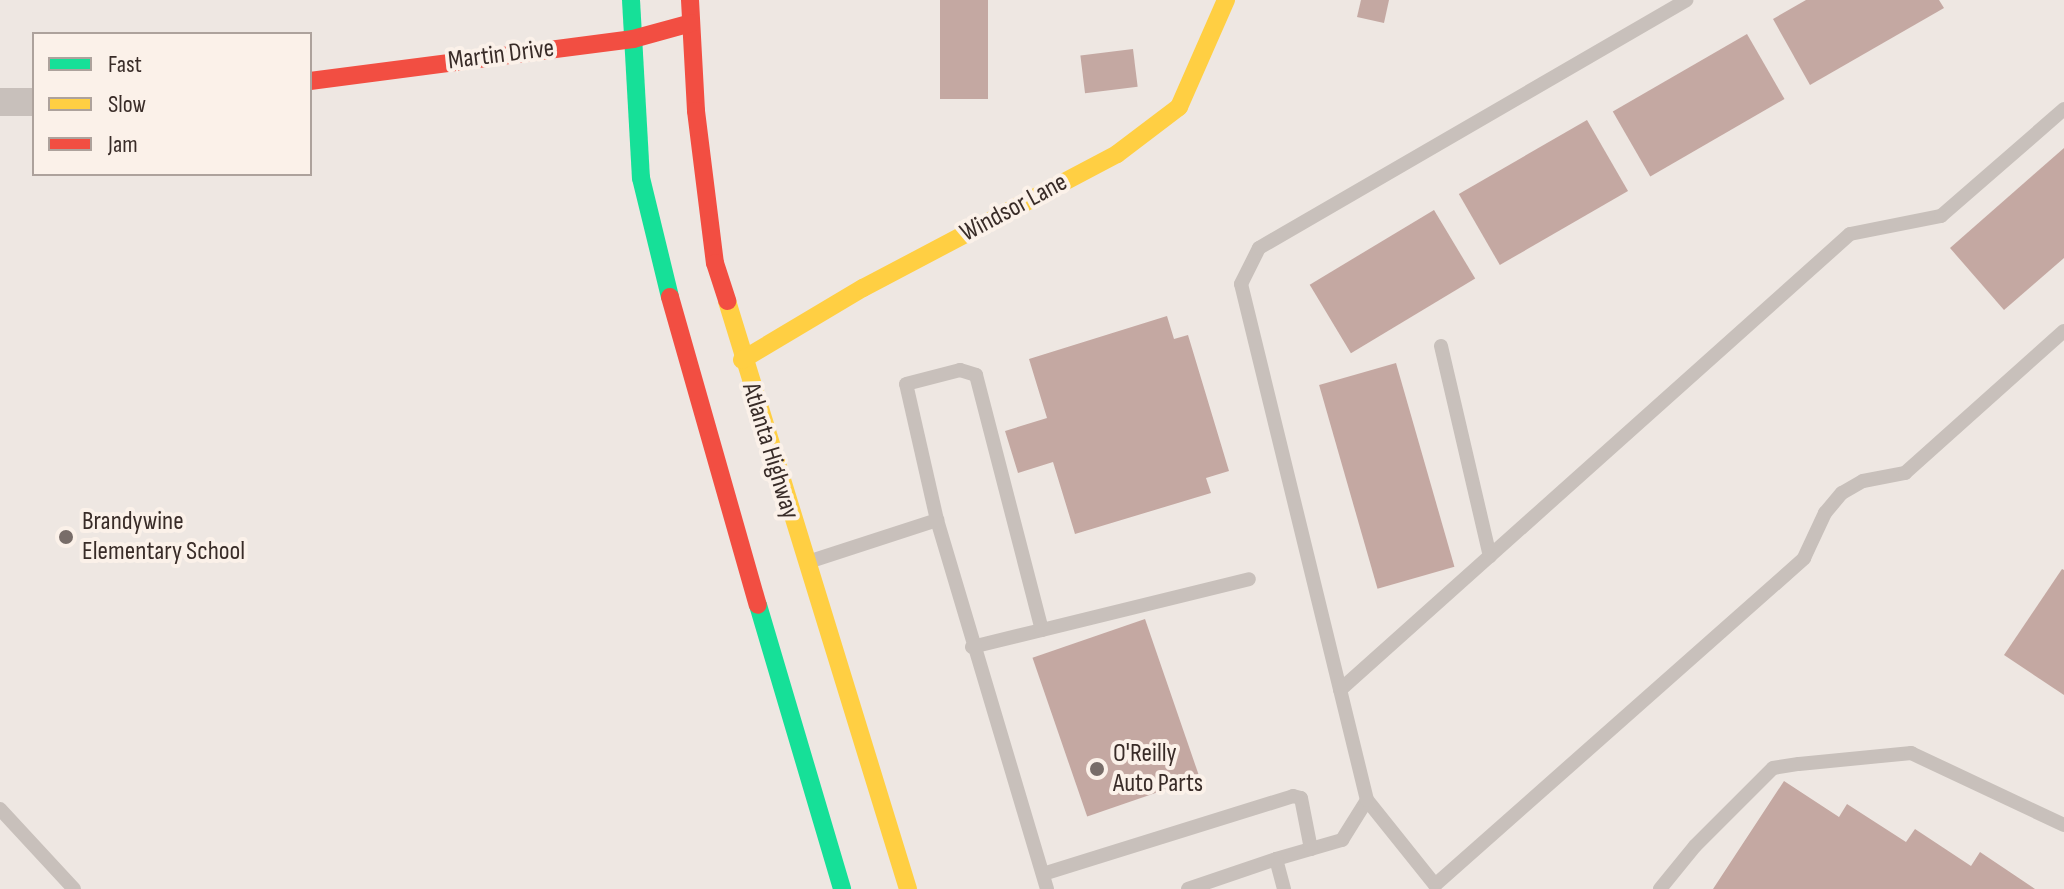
<!DOCTYPE html>
<html>
<head>
<meta charset="utf-8">
<style>
  body { margin:0 }
  #map { position:relative; width:2064px; height:889px; overflow:hidden; background:#eee7e2; font-family:"Sofia Sans Condensed",sans-serif }
  div>[style] { position:absolute }
  .building>* { inset:0; background:#c4a8a2; transform-origin:0 0 }
  .lane>* { height:14px; margin:-7px; padding:0 7px; transform-origin:7px; border-radius:7px; background:#c8c0bb }
  .street>* { height:28px; margin:-14px; padding:0 14px; transform-origin:14px; border-radius:14px; background:#c8c0bb }
  .fast>* { height:18px; margin:-9px; padding:0 9px; transform-origin:9px; border-radius:9px; background:#16e098 }
  .slow>* { height:18px; margin:-9px; padding:0 9px; transform-origin:9px; border-radius:9px; background:#ffcf43 }
  .jam>* { height:18px; margin:-9px; padding:0 9px; transform-origin:9px; border-radius:9px; background:#f24e42 }
  .dots>* { width:22px; height:22px; translate:-50% -50%; box-sizing:border-box; border:4px solid #fbf1e9; border-radius:50% }
  span { translate:-50% -50%; white-space:nowrap; text-align:center; line-height:1.15; -webkit-text-stroke:8px #fbf1e9; paint-order:stroke }
  .street-label { font-size:26px; color:#392c28 }
  .poi-label { font-size:26px; color:#392c28 }
  .left { translate:0 -50%; text-align:left }
  .legend { position:absolute; left:32px; top:32px; width:280px; height:144px; box-sizing:border-box; background:#fbf1e9; border:2px solid #ada29c; margin:0; padding:10px 14px; list-style:none; font-size:24px; color:#392c28 }
  .legend li { display:flex; align-items:center; gap:16px; height:40px }
  .legend b { width:40px; border:2px solid #ada29c }
</style>
</head>
<body>
<div id="map">
  <div class="building">
    <div style="left:940px;top:0;width:48px;height:99px"></div>
    <div style="clip-path:polygon(1361px 0,1389px 0,1384px 23px,1357px 17px)"></div>
    <div style="clip-path:polygon(1806px 0,1939px 0,1944px 8px,1810px 85px,1773px 19px)"></div>
    <div style="left:1747px;top:34px;width:75px;height:155px;rotate:60deg"></div>
    <div style="left:1133px;top:49px;width:38px;height:53px;rotate:83deg"></div>
    <div style="left:1587px;top:120px;width:82px;height:148px;rotate:60deg"></div>
    <div style="clip-path:polygon(2064px 148px,2064px 258px,2004px 310px,1950px 248px)"></div>
    <div style="left:1434px;top:210px;width:80px;height:145px;rotate:59deg"></div>
    <div style="clip-path:polygon(1167px 316px,1174px 339px,1188px 335px,1229px 471px,1206px 478px,1211px 493px,1075px 534px,1053px 462px,1018px 473px,1005px 431px,1047px 418px,1029px 359px)"></div>
    <div style="left:1396px;top:363px;width:212px;height:80px;rotate:74deg"></div>
    <div style="clip-path:polygon(2062px 569px,2064px 570px,2064px 695px,2004px 655px)"></div>
    <div style="left:1145px;top:619px;width:168px;height:119px;rotate:71deg"></div>
    <div style="clip-path:polygon(1784px 781px,1839px 817px,1847px 804px,1906px 842px,1915px 829px,1971px 866px,1980px 852px,2035px 889px,1713px 889px)"></div>
  </div>
  <div class="lane">
    <div style="left:1441px;top:346px;width:216px;rotate:76.9deg"></div>
    <div style="left:811px;top:561px;width:133px;rotate:-18deg"></div>
    <div style="left:972px;top:647px;width:72px;rotate:-13.7deg"></div>
    <div style="left:1340px;top:690px;width:684px;rotate:-41.8deg"></div>
    <div style="left:1850px;top:234px;width:93px;rotate:-11.2deg"></div>
    <div style="left:1941px;top:216px;width:163px;rotate:-41deg"></div>
    <div style="left:1367px;top:800px;width:109px;rotate:51.3deg"></div>
    <div style="left:1435px;top:885px;width:493px;rotate:-41.5deg"></div>
    <div style="left:1804px;top:558px;width:50px;rotate:-65deg"></div>
    <div style="left:1825px;top:513px;width:26px;rotate:-50deg"></div>
    <div style="left:1842px;top:493px;width:24px;rotate:-30deg"></div>
    <div style="left:1863px;top:481px;width:43px;rotate:-10.8deg"></div>
    <div style="left:1905px;top:473px;width:213px;rotate:-41.8deg"></div>
    <div style="left:0;top:809px;width:109px;rotate:47.2deg"></div>
    <div style="left:1276px;top:859px;width:69px;rotate:-16.1deg"></div>
    <div style="left:1342px;top:840px;width:47px;rotate:-58deg"></div>
    <div style="left:1367px;top:800px;width:531px;rotate:-103.72deg"></div>
    <div style="left:1241px;top:284px;width:40px;rotate:-63.4deg"></div>
    <div style="left:1259px;top:248px;width:494px;rotate:-30.1deg"></div>
    <div style="left:1043px;top:874px;width:262px;rotate:-17.3deg"></div>
    <div style="left:1293px;top:796px;width:8px;rotate:14deg"></div>
    <div style="left:1301px;top:798px;width:52px;rotate:78.9deg"></div>
    <div style="left:1047px;top:889px;width:385px;rotate:-106.6deg"></div>
    <div style="left:937px;top:520px;width:139px;rotate:-102.8deg"></div>
    <div style="left:906px;top:384px;width:56px;rotate:-14.5deg"></div>
    <div style="left:960px;top:370px;width:17px;rotate:17deg"></div>
    <div style="left:976px;top:375px;width:263px;rotate:75.5deg"></div>
    <div style="left:1042px;top:630px;width:213px;rotate:-13.8deg"></div>
    <div style="left:1188px;top:889px;width:93px;rotate:-18.8deg"></div>
    <div style="left:1276px;top:859px;width:31px;rotate:75deg"></div>
    <div style="left:1660px;top:889px;width:55px;rotate:-50.9deg"></div>
    <div style="left:1695px;top:846px;width:110px;rotate:-45deg"></div>
    <div style="left:1773px;top:768px;width:26px;rotate:-9deg"></div>
    <div style="left:1799px;top:764px;width:113px;rotate:-5.6deg"></div>
    <div style="left:1911px;top:753px;width:169px;rotate:25.2deg"></div>
  </div>
  <div class="street">
    <div style="left:0;top:102px;width:34px"></div>
  </div>
  <div class="fast">
    <div style="left:631px;top:0;width:178px;rotate:86.8deg"></div>
    <div style="left:641px;top:178px;width:122px;rotate:76.3deg"></div>
    <div style="left:758px;top:605px;width:296px;rotate:73.5deg"></div>
  </div>
  <div class="slow">
    <div style="left:727px;top:301px;width:615px;rotate:72.89deg"></div>
    <div style="left:742px;top:360px;width:141px;rotate:-30.8deg"></div>
    <div style="left:863px;top:288px;width:287px;rotate:-27.8deg"></div>
    <div style="left:1117px;top:154px;width:78px;rotate:-37.2deg"></div>
    <div style="left:1179px;top:107px;width:117px;rotate:-66.3deg"></div>
  </div>
  <div class="jam">
    <div style="left:690px;top:0;width:111px;rotate:86.9deg"></div>
    <div style="left:696px;top:111px;width:153px;rotate:82.9deg"></div>
    <div style="left:715px;top:263px;width:40px;rotate:72deg"></div>
    <div style="left:310px;top:81px;width:326px;rotate:-7.4deg"></div>
    <div style="left:633px;top:39px;width:60px;rotate:-15.4deg"></div>
    <div style="left:670px;top:297px;width:320px;rotate:74.1deg"></div>
  </div>
  <div class="dots">
    <div style="left:66px;top:537px;background:#786d69"></div>
    <div style="left:1097px;top:769px;background:#786d69"></div>
  </div>
  <div class="street-label">
    <span style="left:501px;top:55px;rotate:-7deg">Martin Drive</span>
    <span style="left:1014px;top:208px;rotate:-28deg">Windsor Lane</span>
    <span style="left:770px;top:451px;rotate:73deg">Atlanta Highway</span>
  </div>
  <div class="poi-label">
    <span class="left" style="left:82px;top:537px">Brandywine<br>Elementary School</span>
    <span class="left" style="left:1113px;top:769px">O'Reilly<br>Auto Parts</span>
  </div>
  <ul class="legend">
  <li><b style="height:10px;background:#16e098"></b>Fast</li>
  <li><b style="height:10px;background:#ffcf43"></b>Slow</li>
  <li><b style="height:10px;background:#f24e42"></b>Jam</li>
  </ul>
</div>
</body>
</html>
